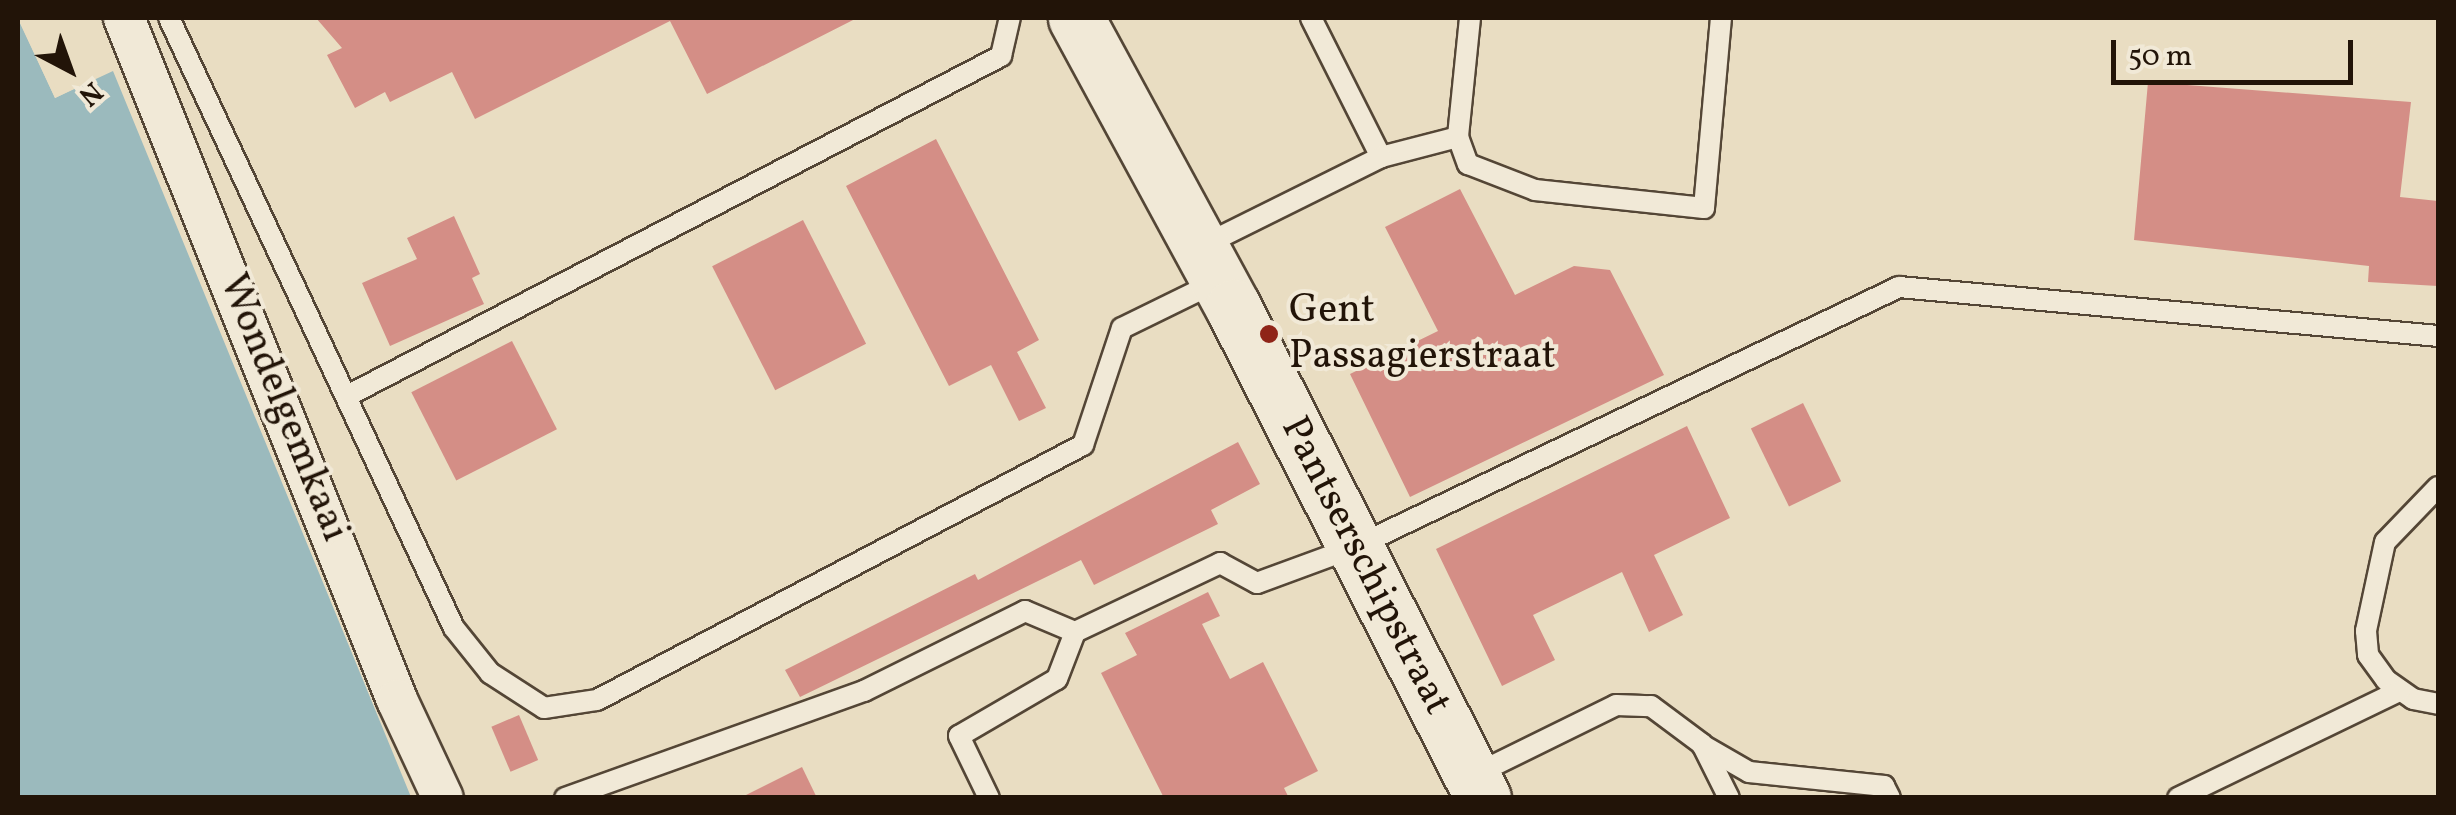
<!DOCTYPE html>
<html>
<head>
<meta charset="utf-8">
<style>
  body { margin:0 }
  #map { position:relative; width:2456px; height:815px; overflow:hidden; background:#e9ddc2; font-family:Vollkorn,serif }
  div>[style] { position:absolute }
  .water>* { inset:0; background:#9bbabd }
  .pier>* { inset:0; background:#e9ddc2 }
  .building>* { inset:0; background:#d48e86; transform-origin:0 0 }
  .roads { filter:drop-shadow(2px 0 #544636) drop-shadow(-2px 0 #544636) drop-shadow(0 2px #544636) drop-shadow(0 -2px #544636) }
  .service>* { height:20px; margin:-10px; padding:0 10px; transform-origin:10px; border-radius:10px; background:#f1e9d7 }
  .minor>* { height:40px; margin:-20px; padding:0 20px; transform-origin:20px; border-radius:20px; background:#f1e9d7 }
  .secondary>* { height:55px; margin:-27.5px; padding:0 27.5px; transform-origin:27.5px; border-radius:27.5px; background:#f1e9d7 }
  .dots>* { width:28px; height:28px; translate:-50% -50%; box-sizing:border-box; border:5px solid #f1e9d7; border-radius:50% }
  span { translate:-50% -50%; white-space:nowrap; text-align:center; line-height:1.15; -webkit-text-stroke:8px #f1e9d7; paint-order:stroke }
  .poi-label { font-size:40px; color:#221408 }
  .left { translate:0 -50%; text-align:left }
  .street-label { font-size:40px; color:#221408 }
  .frame { position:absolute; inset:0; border:20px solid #221408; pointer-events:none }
  .north { position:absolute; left:20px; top:20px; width:100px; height:100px; -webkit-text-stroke:8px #f1e9d7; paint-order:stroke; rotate:139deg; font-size:28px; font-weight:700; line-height:40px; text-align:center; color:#221408 }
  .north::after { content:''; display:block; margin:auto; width:35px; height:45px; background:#221408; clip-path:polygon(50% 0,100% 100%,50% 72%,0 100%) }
  .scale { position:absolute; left:2111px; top:40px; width:242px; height:45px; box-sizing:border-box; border:5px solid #221408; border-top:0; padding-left:12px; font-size:30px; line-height:35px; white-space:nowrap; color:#221408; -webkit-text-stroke:8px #f1e9d7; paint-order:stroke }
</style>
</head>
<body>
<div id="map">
  <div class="water">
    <div style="clip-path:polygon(18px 19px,55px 98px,113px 71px,411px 797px,18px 797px)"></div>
  </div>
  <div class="pier">
    <div style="clip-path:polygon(18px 18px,58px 92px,116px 68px,55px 98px)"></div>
  </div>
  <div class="building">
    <div style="clip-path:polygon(316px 18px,857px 18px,707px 94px,670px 21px,475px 119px,452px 72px,390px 102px,385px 92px,355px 108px,327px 55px,342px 48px)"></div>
    <div style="clip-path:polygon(2148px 82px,2411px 102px,2400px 197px,2438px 201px,2438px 286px,2368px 282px,2369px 266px,2134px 240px)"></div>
    <div style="clip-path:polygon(936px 139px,1039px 340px,1017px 352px,1046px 408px,1019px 421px,991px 365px,949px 386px,846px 186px)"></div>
    <div style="clip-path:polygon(1460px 189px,1515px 295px,1574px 266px,1610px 270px,1664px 375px,1410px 497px,1350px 374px,1438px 331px,1385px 227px)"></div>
    <div style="clip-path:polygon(454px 216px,480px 274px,472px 278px,484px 304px,390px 346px,362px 283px,417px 259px,407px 238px)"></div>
    <div style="left:803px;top:220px;width:139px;height:102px;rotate:63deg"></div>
    <div style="left:512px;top:341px;width:99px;height:113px;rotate:63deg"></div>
    <div style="left:1803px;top:403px;width:87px;height:58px;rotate:64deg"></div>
    <div style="clip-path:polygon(1687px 426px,1730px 518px,1654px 555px,1683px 615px,1649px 632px,1622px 572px,1533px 615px,1555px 660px,1502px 686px,1436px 549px)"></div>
    <div style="clip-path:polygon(1238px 442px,1260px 484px,1211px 510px,1218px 524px,1094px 585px,1081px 560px,800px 697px,785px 670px,975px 574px,978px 580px)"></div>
    <div style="clip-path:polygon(1208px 592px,1220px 616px,1202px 624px,1230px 679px,1263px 662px,1318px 771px,1284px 788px,1289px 798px,1164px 798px,1101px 673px,1137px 655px,1125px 633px)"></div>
    <div style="left:519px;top:715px;width:49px;height:30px;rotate:67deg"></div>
    <div style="clip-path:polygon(802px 767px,817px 798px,740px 798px)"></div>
  </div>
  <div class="roads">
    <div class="service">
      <div style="left:169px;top:18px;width:673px;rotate:64.96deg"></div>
      <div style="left:454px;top:628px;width:58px;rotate:51.3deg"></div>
      <div style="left:490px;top:673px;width:64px;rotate:32.9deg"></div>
      <div style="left:544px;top:708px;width:54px;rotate:-8.6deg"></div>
      <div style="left:597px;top:700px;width:549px;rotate:-27.69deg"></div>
      <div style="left:1083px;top:445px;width:123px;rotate:-71.6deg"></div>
      <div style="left:1122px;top:328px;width:105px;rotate:-26.1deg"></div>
      <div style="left:1311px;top:18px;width:156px;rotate:63.3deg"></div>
      <div style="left:1381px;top:157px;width:80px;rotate:-14.6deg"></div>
      <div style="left:1470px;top:18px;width:120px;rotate:95.8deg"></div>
      <div style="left:1458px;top:137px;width:29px;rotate:70deg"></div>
      <div style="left:1468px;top:164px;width:72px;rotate:21.2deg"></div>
      <div style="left:1535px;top:190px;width:170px;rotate:6.1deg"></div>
      <div style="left:1704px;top:208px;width:191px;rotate:-84.9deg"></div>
      <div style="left:1204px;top:245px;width:198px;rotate:-26.4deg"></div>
      <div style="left:349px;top:395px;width:735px;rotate:-27.47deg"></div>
      <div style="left:1001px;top:56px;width:39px;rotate:-77deg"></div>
      <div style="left:2438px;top:487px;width:76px;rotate:133.9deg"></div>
      <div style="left:2385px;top:542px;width:91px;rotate:102.1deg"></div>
      <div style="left:2366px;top:631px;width:24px;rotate:85deg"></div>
      <div style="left:2368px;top:655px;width:31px;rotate:54deg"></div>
      <div style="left:2386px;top:680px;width:33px;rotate:35deg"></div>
      <div style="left:2413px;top:699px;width:25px;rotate:11deg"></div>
      <div style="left:1702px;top:745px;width:54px;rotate:29.9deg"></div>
      <div style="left:1749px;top:772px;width:136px;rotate:5.9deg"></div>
      <div style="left:1884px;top:786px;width:13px;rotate:63deg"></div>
      <div style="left:1474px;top:775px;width:158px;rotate:-26.2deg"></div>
      <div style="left:1616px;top:705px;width:35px;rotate:2deg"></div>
      <div style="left:1651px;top:706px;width:64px;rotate:36.7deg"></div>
      <div style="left:1702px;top:744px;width:60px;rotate:63.4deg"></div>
      <div style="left:565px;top:798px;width:318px;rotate:-19.7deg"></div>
      <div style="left:864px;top:691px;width:180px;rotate:-26.4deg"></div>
      <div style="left:1025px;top:611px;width:54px;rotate:22.8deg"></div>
      <div style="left:989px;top:798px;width:69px;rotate:-115.8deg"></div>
      <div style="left:959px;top:736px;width:113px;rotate:-30.2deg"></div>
      <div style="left:1057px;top:679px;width:50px;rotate:-69deg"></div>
      <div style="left:1075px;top:632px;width:161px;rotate:-25.4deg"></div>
      <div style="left:1220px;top:563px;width:42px;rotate:28.4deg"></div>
      <div style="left:1257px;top:583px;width:104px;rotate:-20.2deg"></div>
      <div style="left:1355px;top:547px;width:603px;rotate:-25.55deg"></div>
      <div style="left:1899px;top:287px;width:541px;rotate:5.19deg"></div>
      <div style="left:2178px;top:798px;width:246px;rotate:-25.8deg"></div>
    </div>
    <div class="minor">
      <div style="left:124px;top:18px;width:735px;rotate:68.18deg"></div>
      <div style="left:397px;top:700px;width:108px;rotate:64.9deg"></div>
    </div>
    <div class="secondary">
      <div style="left:1076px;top:18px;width:329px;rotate:61.5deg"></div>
      <div style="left:1233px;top:307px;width:551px;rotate:63.02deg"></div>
    </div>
  </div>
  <div class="dots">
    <div style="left:1269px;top:334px;background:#8f2418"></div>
  </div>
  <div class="poi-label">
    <span class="left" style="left:1289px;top:334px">Gent<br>Passagierstraat</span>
  </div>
  <div class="street-label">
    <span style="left:283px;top:408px;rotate:68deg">Wondelgemkaai</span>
    <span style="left:1365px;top:566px;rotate:63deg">Pantserschipstraat</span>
  </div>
  <div class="frame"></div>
  <div class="north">N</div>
  <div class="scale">50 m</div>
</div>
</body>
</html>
